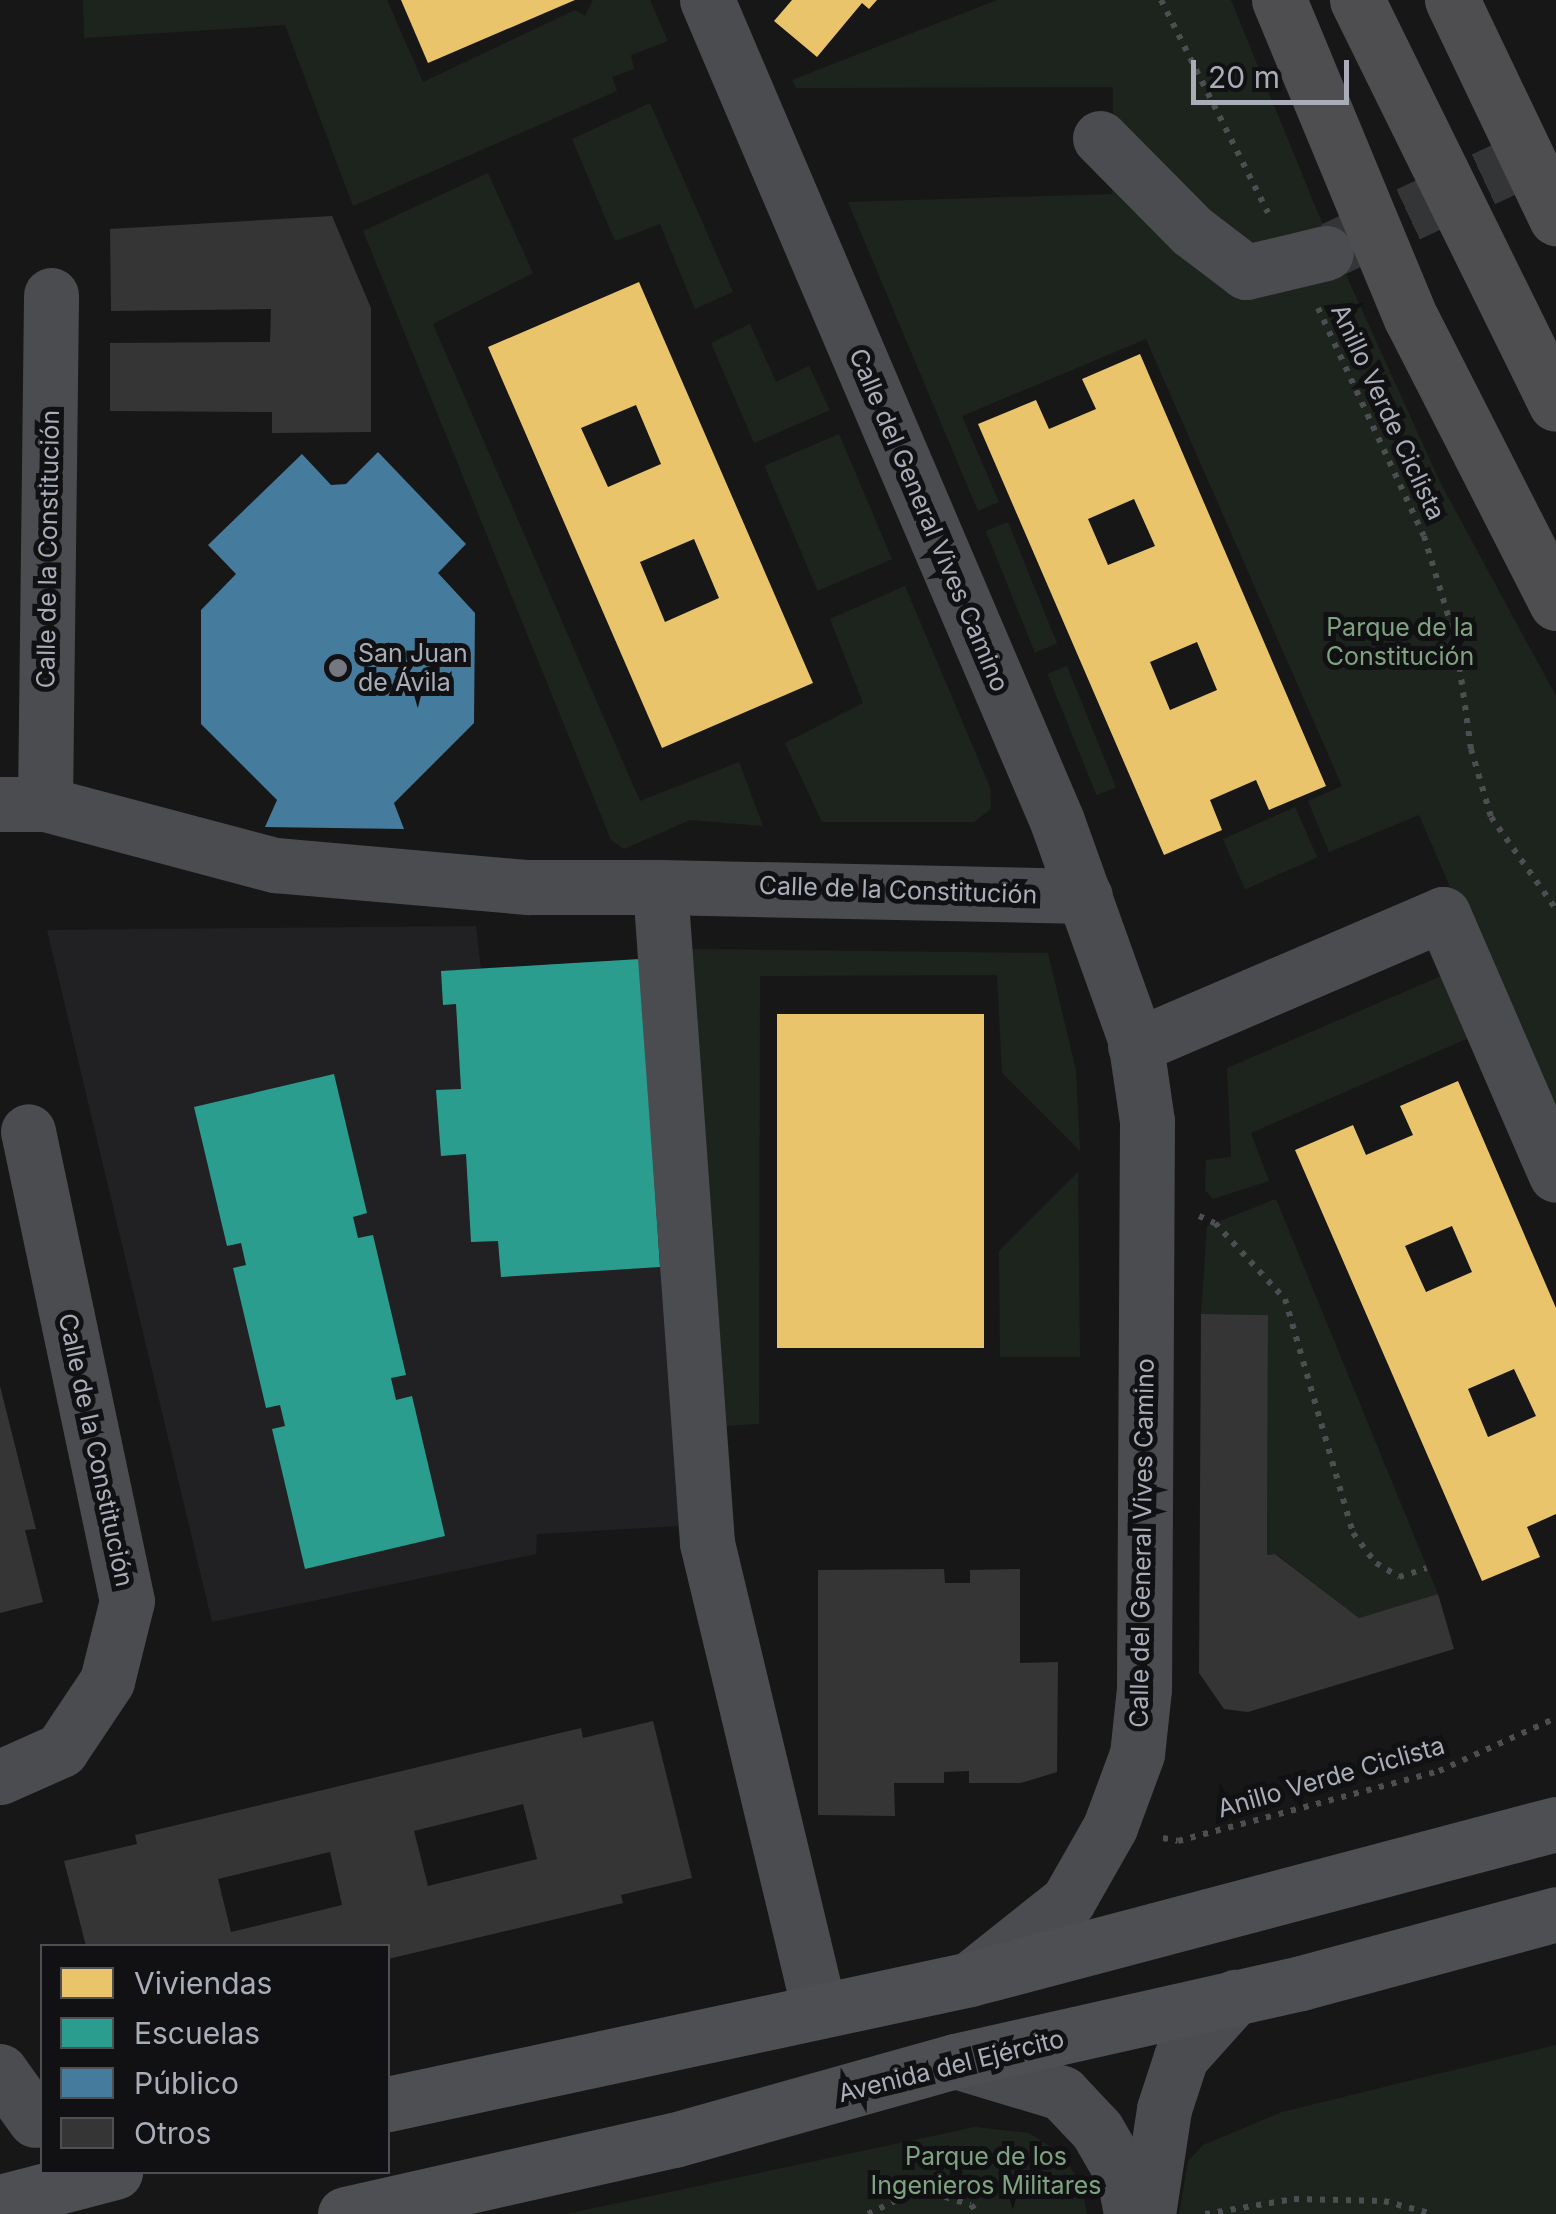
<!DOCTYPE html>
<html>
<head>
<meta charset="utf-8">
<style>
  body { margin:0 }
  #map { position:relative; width:1556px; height:2214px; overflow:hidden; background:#171717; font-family:Inter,sans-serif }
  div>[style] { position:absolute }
  .built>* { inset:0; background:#212123 }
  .green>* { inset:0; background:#1d241e; transform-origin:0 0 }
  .homes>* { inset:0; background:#e9c46a; transform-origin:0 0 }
  .schools>* { inset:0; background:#2a9d8f }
  .public>* { inset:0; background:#457b9d }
  .building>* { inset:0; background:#353536 }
  .minor-tunnel>* { height:55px; margin-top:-27.5px; transform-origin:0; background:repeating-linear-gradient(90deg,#343537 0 55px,transparent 0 83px) }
  .path>* { height:6px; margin-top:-3px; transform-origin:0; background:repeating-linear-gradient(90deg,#4d4e52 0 5px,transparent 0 13px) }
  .minor>* { height:55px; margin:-27.5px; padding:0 27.5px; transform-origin:27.5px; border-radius:27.5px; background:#4b4c50 }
  .major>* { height:55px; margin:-27.5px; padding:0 27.5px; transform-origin:27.5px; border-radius:27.5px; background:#4d4f52 }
  .highway>* { height:55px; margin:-27.5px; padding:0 27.5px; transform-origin:27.5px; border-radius:27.5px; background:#4e4e51 }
  .dots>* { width:28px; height:28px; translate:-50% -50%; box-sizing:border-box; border:5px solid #111113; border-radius:50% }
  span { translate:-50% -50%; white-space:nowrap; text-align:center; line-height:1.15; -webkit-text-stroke:10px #111113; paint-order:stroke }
  .street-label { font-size:25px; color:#a8adb8 }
  .park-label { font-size:25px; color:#7fa381 }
  .poi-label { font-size:25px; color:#a8adb8 }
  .left { translate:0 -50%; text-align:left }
  .legend { position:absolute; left:40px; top:1944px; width:350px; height:230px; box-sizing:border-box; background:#111113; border:2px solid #4d4f55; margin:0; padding:12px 18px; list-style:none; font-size:30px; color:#a8adb8 }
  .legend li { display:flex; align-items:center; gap:20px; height:50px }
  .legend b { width:50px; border:2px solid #4d4f55 }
  .scale { position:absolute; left:1191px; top:60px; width:158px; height:45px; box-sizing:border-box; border:5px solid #a8adb8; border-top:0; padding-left:12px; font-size:30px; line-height:35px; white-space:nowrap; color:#a8adb8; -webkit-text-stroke:8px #111113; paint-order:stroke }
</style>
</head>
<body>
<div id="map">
  <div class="built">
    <div style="clip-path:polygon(476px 926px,481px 969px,640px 959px,681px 1526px,537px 1534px,536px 1554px,212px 1622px,47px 930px)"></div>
  </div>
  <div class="green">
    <div style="clip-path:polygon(83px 0,387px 0,423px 82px,575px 10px,585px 16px,593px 0,650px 0,668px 41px,631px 55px,634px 69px,612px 77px,617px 91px,353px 206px,285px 25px,84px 38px)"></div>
    <div style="clip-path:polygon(997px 0,1231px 0,1318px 213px,1440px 482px,1556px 696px,1556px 1134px,1419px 815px,1329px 852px,1308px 801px,1342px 786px,1146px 339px,962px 416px,999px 502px,978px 511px,848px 202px,1112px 194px,1113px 87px,796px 88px,792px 80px)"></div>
    <div style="clip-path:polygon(650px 103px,733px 292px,695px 309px,660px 224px,615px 241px,572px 139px)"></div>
    <div style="clip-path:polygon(488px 173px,533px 273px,433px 324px,640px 801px,739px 762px,763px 826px,690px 820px,624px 849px,611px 840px,363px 231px)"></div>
    <div style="clip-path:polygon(750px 324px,776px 382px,809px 366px,830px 410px,754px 443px,711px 343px)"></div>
    <div style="left:839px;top:434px;width:136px;height:81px;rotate:67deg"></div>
    <div style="left:1008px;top:522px;width:131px;height:24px;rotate:68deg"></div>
    <div style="clip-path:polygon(905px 586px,990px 787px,991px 809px,974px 822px,822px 822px,785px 743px,863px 703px,830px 619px)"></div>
    <div style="left:1067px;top:666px;width:131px;height:21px;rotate:68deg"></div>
    <div style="left:1295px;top:807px;width:55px;height:79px;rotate:66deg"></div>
    <div style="clip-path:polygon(690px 949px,1048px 953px,1076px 1070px,1080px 1151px,1002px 1073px,997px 975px,760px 976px,759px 1424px,727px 1426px)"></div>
    <div style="clip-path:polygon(1453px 971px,1480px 1033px,1251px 1133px,1269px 1181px,1213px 1199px,1205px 1190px,1206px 1160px,1231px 1157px,1227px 1068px)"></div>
    <div style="clip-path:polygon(1078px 1172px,1080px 1357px,1000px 1357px,999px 1251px)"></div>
    <div style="clip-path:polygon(1276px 1199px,1438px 1594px,1359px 1618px,1276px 1554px,1267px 1555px,1268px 1315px,1201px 1314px,1207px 1226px)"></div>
    <div style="clip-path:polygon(1556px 2045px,1556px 2214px,1179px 2214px,1188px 2161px,1203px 2145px,1282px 2112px)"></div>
    <div style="clip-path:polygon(975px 2127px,1029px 2133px,1062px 2154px,1081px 2184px,1087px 2214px,566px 2214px)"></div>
  </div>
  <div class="homes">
    <div style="clip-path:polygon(401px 0,575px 0,428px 63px)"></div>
    <div style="clip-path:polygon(792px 0,877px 0,869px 9px,862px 3px,817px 57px,774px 21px)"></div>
    <div style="clip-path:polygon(evenodd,639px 282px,813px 683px,662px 748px,488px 347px,639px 282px,636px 405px,661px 464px,608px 487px,581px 428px,636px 405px,639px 282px,694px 539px,719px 598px,665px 622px,640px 562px,694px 539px)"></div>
    <div style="clip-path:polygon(evenodd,1140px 354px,1326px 786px,1269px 810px,1256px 780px,1210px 800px,1222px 830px,1164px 855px,978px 424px,1036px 400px,1049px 429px,1096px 409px,1082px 379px,1140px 354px,1134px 499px,1155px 546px,1108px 565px,1088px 519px,1134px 499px,1140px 354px,1197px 642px,1217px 690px,1170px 710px,1150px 662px,1197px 642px)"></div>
    <div style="left:984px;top:1014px;width:334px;height:207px;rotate:90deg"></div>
    <div style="clip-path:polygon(evenodd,1458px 1081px,1556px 1308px,1556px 1514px,1527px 1527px,1540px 1557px,1482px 1581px,1295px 1150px,1353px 1125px,1366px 1155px,1413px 1135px,1400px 1106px,1458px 1081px,1452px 1226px,1472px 1272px,1426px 1292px,1405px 1246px,1452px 1226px,1458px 1081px,1514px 1369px,1536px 1416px,1488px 1437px,1468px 1389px,1514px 1369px)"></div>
  </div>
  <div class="schools">
    <div style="clip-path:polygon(640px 959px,660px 1267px,501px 1277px,498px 1241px,471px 1242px,466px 1154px,441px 1156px,436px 1090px,461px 1089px,456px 1004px,443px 1005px,441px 971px)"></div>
    <div style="clip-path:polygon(334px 1074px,367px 1213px,353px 1217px,358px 1238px,373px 1235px,406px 1375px,391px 1378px,396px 1400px,412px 1396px,445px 1536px,305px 1569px,272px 1429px,285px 1426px,280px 1405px,266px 1408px,233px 1268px,246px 1265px,241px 1243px,227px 1246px,194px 1107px)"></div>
  </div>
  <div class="public">
    <div style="clip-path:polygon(378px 452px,466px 544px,438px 573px,475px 613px,474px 723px,394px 803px,404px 829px,265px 827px,277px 800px,201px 724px,201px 610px,236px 574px,208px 545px,302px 454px,331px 485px,346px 484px)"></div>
  </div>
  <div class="building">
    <div style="clip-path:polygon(332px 216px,371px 308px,371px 432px,272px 433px,272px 412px,110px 411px,110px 343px,270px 342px,271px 309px,111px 311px,110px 229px)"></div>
    <div style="clip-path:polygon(1201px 1314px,1268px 1315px,1267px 1555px,1275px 1554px,1359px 1618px,1438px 1594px,1454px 1649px,1248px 1712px,1224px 1709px,1199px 1673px)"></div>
    <div style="clip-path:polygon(0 1386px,36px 1529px,25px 1530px,43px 1602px,0 1613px)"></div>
    <div style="clip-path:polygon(944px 1569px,945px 1583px,970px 1583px,970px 1570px,1020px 1569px,1020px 1663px,1058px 1662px,1057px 1772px,1021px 1783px,969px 1783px,969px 1771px,944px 1772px,944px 1783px,894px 1783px,895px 1816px,818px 1815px,818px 1570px)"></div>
    <div style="clip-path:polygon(evenodd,653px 1721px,692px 1878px,621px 1895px,623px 1903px,388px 1959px,388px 1946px,86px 1946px,64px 1861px,137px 1844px,135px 1835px,581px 1728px,583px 1738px,653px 1721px,523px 1804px,537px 1859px,428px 1886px,414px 1831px,523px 1804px,653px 1721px,330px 1852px,342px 1905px,231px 1932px,218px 1879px,330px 1852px)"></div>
  </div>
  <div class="minor-tunnel">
    <div style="left:1333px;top:249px;width:246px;rotate:-25deg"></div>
  </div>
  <div class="path">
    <div style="left:1161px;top:0;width:238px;rotate:63.3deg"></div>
    <div style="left:1318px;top:308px;width:251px;rotate:65.1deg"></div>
    <div style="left:1424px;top:536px;width:110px;rotate:73.1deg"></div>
    <div style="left:1456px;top:641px;width:109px;rotate:82.1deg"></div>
    <div style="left:1471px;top:749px;width:71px;rotate:73.6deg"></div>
    <div style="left:1491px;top:817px;width:113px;rotate:54.8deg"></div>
    <div style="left:1199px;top:1216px;width:17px;rotate:24deg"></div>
    <div style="left:1215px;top:1223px;width:103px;rotate:47.4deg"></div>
    <div style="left:1285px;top:1299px;width:244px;rotate:73.8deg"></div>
    <div style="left:1353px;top:1533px;width:38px;rotate:53deg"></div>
    <div style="left:1376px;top:1563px;width:27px;rotate:31deg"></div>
    <div style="left:1399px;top:1577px;width:29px;rotate:-18deg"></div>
    <div style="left:1163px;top:1838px;width:15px;rotate:11deg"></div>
    <div style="left:1178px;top:1841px;width:270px;rotate:-15deg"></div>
    <div style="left:1439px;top:1771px;width:128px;rotate:-24.4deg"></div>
    <div style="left:868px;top:2214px;width:58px;rotate:-25.7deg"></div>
    <div style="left:920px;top:2189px;width:53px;rotate:17.4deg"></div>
    <div style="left:971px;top:2205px;width:12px;rotate:48deg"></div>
    <div style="left:1205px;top:2214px;width:90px;rotate:-9.6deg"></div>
    <div style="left:1294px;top:2199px;width:90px;rotate:1.3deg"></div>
    <div style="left:1384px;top:2201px;width:51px;rotate:14.9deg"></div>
  </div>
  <div class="minor">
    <div style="left:707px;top:0;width:892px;rotate:66.91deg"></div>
    <div style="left:1057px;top:821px;width:232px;rotate:70.3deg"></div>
    <div style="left:1135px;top:1039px;width:83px;rotate:81.7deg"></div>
    <div style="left:1147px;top:1121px;width:568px;rotate:90.3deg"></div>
    <div style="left:1144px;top:1689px;width:65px;rotate:96.1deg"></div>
    <div style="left:1137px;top:1754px;width:78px;rotate:110.3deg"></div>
    <div style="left:1110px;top:1827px;width:85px;rotate:119.6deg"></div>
    <div style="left:1068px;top:1901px;width:125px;rotate:141.5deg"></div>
    <div style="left:1100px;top:138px;width:131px;rotate:45.3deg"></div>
    <div style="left:1192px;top:231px;width:68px;rotate:37.2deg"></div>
    <div style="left:1246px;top:272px;width:82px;rotate:-13.4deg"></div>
    <div style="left:0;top:804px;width:45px"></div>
    <div style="left:45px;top:804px;width:238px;rotate:14.9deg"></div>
    <div style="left:275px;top:865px;width:254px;rotate:5deg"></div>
    <div style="left:528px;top:887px;width:132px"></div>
    <div style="left:660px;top:887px;width:658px;rotate:85.9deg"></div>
    <div style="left:707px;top:1543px;width:479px;rotate:76.5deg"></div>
    <div style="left:45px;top:804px;width:509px;rotate:-89.32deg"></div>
    <div style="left:660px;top:887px;width:425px;rotate:1.2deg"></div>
    <div style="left:1135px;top:1046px;width:335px;rotate:-23.2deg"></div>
    <div style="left:1443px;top:914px;width:284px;rotate:66.6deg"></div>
    <div style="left:0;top:1777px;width:67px;rotate:-23.9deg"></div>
    <div style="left:61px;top:1750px;width:83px;rotate:-56.3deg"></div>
    <div style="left:107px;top:1681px;width:82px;rotate:-76deg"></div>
    <div style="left:127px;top:1601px;width:480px;rotate:-101.9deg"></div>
    <div style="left:955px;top:2061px;width:112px;rotate:16.7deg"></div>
    <div style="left:1062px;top:2093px;width:51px;rotate:46.6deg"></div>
    <div style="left:1097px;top:2130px;width:54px;rotate:60.1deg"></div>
    <div style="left:1124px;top:2177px;width:38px;rotate:79deg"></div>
    <div style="left:0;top:2071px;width:60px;rotate:54.5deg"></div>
    <div style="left:1148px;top:2214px;width:106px;rotate:-81.3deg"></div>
    <div style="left:1164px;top:2109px;width:55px;rotate:-71.9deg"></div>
    <div style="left:1181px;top:2057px;width:81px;rotate:-48deg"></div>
  </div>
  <div class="major">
    <div style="left:388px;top:2104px;width:595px;rotate:-12.12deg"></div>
    <div style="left:970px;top:1979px;width:606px;rotate:-14.82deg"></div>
    <div style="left:0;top:2202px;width:119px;rotate:-14.6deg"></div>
    <div style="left:345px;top:2214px;width:337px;rotate:-12.7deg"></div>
    <div style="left:674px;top:2140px;width:292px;rotate:-15.7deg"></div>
    <div style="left:955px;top:2061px;width:355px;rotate:-12.7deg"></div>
    <div style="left:1301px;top:1983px;width:264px;rotate:-15.1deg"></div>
  </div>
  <div class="highway">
    <div style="left:1279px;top:0;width:344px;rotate:67.5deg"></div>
    <div style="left:1411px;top:318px;width:320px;rotate:63deg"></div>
    <div style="left:1357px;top:0;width:450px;rotate:63.8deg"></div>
    <div style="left:1452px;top:0;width:242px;rotate:64.5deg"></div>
  </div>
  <div class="dots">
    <div style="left:338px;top:668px;background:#757880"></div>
  </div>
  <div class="street-label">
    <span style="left:1388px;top:412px;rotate:65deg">Anillo Verde Ciclista</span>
    <span style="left:929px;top:520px;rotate:67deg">Calle del General Vives Camino</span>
    <span style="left:48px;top:549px;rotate:-89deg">Calle de la Constitución</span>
    <span style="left:898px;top:890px;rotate:2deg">Calle de la Constitución</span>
    <span style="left:96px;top:1450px;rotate:78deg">Calle de la Constitución</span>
    <span style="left:1142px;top:1543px;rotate:-89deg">Calle del General Vives Camino</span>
    <span style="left:1331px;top:1777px;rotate:-16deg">Anillo Verde Ciclista</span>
    <span style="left:951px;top:2066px;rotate:-14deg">Avenida del Ejército</span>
  </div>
  <div class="park-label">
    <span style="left:1400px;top:642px">Parque de la<br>Constitución</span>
    <span style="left:986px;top:2171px">Parque de los<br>Ingenieros Militares</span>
  </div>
  <div class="poi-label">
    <span class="left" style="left:358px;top:668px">San Juan<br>de Ávila</span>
  </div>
  <ul class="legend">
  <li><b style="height:28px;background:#e9c46a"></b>Viviendas</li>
  <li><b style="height:28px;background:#2a9d8f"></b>Escuelas</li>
  <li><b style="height:28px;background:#457b9d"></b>Público</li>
  <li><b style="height:28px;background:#353536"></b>Otros</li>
  </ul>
  <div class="scale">20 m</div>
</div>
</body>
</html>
